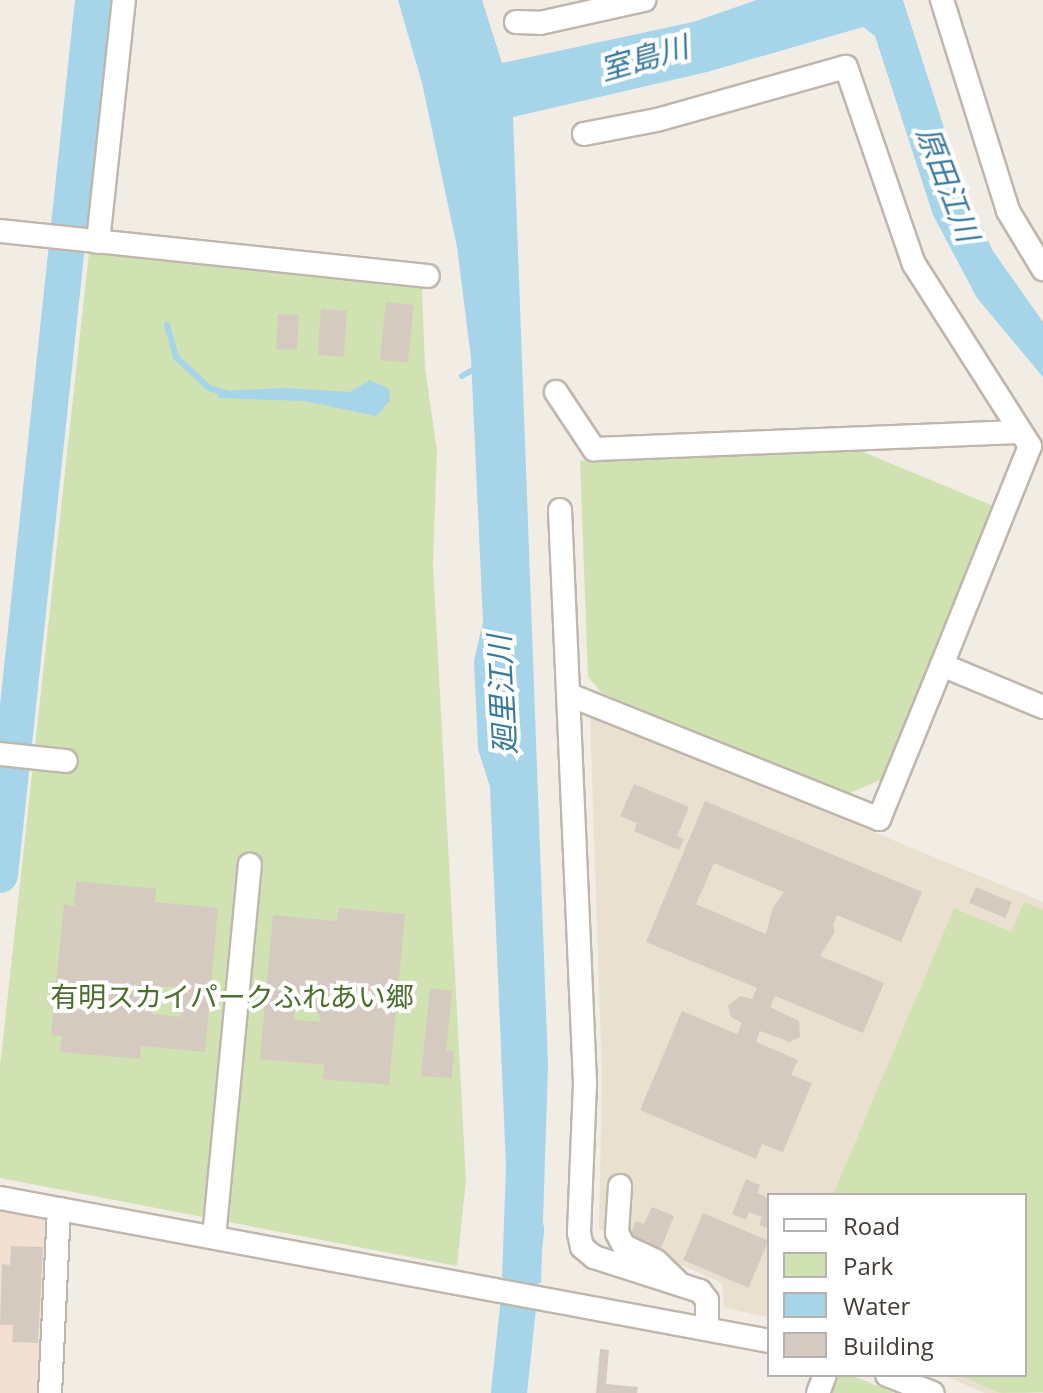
<!DOCTYPE html>
<html>
<head>
<meta charset="utf-8">
<style>
  body { margin:0 }
  #map { position:relative; width:1043px; height:1393px; overflow:hidden; background:#f1ede5; font-family:"Open Sans","Noto Sans JP",sans-serif }
  div>[style] { position:absolute }
  .commercial>* { inset:0; background:#f2e1d2 }
  .education>* { inset:0; background:#e9e0d0 }
  .green>* { inset:0; background:#d0e2b1 }
  .water>* { inset:0; background:#a6d4e9 }
  .stream>* { height:6px; margin:-3px; padding:0 3px; transform-origin:3px; border-radius:3px; background:#a6d4e9 }
  .river>* { height:36px; margin:-18px; padding:0 18px; transform-origin:18px; border-radius:18px; background:#a6d4e9 }
  .building>* { inset:0; background:#d5cabf; transform-origin:0 0 }
  .roads { filter:drop-shadow(2px 0 #bfb6ac) drop-shadow(-2px 0 #bfb6ac) drop-shadow(0 2px #bfb6ac) drop-shadow(0 -2px #bfb6ac) }
  .minor>* { height:22px; margin:-11px; padding:0 11px; transform-origin:11px; border-radius:11px; background:#fff }
  span { translate:-50% -50%; white-space:nowrap; text-align:center; line-height:1.15; -webkit-text-stroke:8px #fff; paint-order:stroke }
  .park-label { font-size:28px; color:#4d6f2e }
  .water-label { font-size:30px; color:#377a9e; font-style:italic }
  .legend { position:absolute; left:767px; top:1193px; width:260px; height:184px; box-sizing:border-box; background:#fff; border:2px solid #b4b1af; margin:0; padding:10px 14px; list-style:none; font-size:24px; color:#433d36 }
  .legend li { display:flex; align-items:center; gap:16px; height:40px }
  .legend b { width:40px; border:2px solid #b4b1af }
</style>
</head>
<body>
<div id="map">
  <div class="commercial">
    <div style="clip-path:polygon(0 1211px,49px 1220px,40px 1393px,0 1393px)"></div>
  </div>
  <div class="education">
    <div style="clip-path:polygon(590px 715px,1043px 902px,1043px 1393px,985px 1393px,943px 1375px,1025px 1375px,1025px 1195px,769px 1195px,769px 1317px,724px 1308px,722px 1283px,599px 1229px,602px 1077px)"></div>
  </div>
  <div class="green">
    <div style="clip-path:polygon(89px 252px,422px 287px,425px 368px,437px 451px,433px 563px,466px 1180px,457px 1266px,0 1178px,0 1067px)"></div>
    <div style="clip-path:polygon(856px 449px,996px 507px,883px 779px,847px 794px,602px 693px,588px 677px,580px 461px)"></div>
    <div style="clip-path:polygon(1024px 902px,1043px 910px,1043px 1392px,1001px 1393px,958px 1375px,1025px 1375px,1025px 1195px,833px 1195px,954px 908px,1011px 932px)"></div>
    <div style="clip-path:polygon(839px 1375px,851px 1375px,894px 1393px,832px 1393px)"></div>
  </div>
  <div class="water">
    <div style="clip-path:polygon(398px 0,482px 0,502px 63px,693px 22px,757px 0,903px 0,963px 187px,993px 251px,1043px 322px,1043px 377px,977px 298px,933px 215px,875px 36px,863px 27px,707px 72px,513px 117px,548px 1066px,541px 1283px,502px 1277px,506px 1167px,490px 787px,478px 749px,474px 661px,483px 622px,471px 358px,457px 247px,422px 83px)"></div>
    <div style="clip-path:polygon(370px 380px,389px 389px,390px 401px,376px 416px,305px 401px,217px 398px,221px 391px,285px 388px,350px 392px)"></div>
  </div>
  <div class="stream">
    <div style="left:167px;top:325px;width:33px;rotate:74deg"></div>
    <div style="left:176px;top:357px;width:45px;rotate:43.2deg"></div>
    <div style="left:209px;top:388px;width:18px;rotate:16deg"></div>
    <div style="left:462px;top:376px;width:16px;rotate:-30deg"></div>
  </div>
  <div class="river">
    <div style="left:0;top:875px;width:880px;rotate:-83.93deg"></div>
    <div style="left:509px;top:1393px;width:164px;rotate:-84deg"></div>
  </div>
  <div class="building">
    <div style="left:386px;top:302px;width:28px;height:58px;rotate:6deg"></div>
    <div style="left:321px;top:309px;width:26px;height:46px;rotate:4deg"></div>
    <div style="left:278px;top:314px;width:21px;height:35px;rotate:3deg"></div>
    <div style="clip-path:polygon(634px 784px,689px 807px,677px 836px,684px 839px,679px 850px,634px 831px,637px 823px,620px 816px)"></div>
    <div style="clip-path:polygon(evenodd,705px 801px,922px 892px,901px 942px,837px 915px,833px 925px,835px 932px,820px 956px,884px 983px,863px 1033px,775px 996px,770px 1007px,799px 1021px,800px 1037px,790px 1042px,760px 1031px,756px 1042px,798px 1060px,791px 1075px,812px 1083px,783px 1152px,762px 1144px,756px 1159px,640px 1110px,682px 1011px,737px 1034px,742px 1023px,731px 1017px,728px 1006px,740px 996px,752px 999px,757px 988px,646px 942px,705px 801px,714px 863px,784px 892px,773px 907px,766px 934px,696px 904px,714px 863px)"></div>
    <div style="clip-path:polygon(evenodd,76px 881px,156px 889px,155px 902px,218px 908px,205px 1052px,141px 1046px,140px 1059px,60px 1052px,62px 1036px,51px 1035px,64px 904px,74px 906px,76px 881px,155px 986px,183px 988px,180px 1017px,152px 1014px,155px 986px)"></div>
    <div style="left:976px;top:887px;width:39px;height:17px;rotate:23deg"></div>
    <div style="clip-path:polygon(evenodd,339px 908px,405px 914px,389px 1085px,323px 1079px,324px 1065px,260px 1059px,273px 915px,337px 921px,339px 908px,296px 996px,315px 1006px,321px 1022px,294px 1020px,296px 996px)"></div>
    <div style="clip-path:polygon(430px 988px,452px 991px,446px 1051px,454px 1051px,452px 1078px,421px 1076px)"></div>
    <div style="clip-path:polygon(746px 1179px,760px 1185px,757px 1193px,769px 1198px,769px 1229px,759px 1225px,762px 1217px,749px 1212px,746px 1220px,732px 1214px)"></div>
    <div style="clip-path:polygon(652px 1207px,674px 1216px,661px 1248px,630px 1235px,636px 1221px,644px 1224px)"></div>
    <div style="left:703px;top:1213px;width:71px;height:51px;rotate:23deg"></div>
    <div style="clip-path:polygon(11px 1246px,43px 1247px,38px 1343px,12px 1342px,13px 1325px,0 1325px,2px 1264px,10px 1265px)"></div>
    <div style="clip-path:polygon(600px 1349px,609px 1350px,606px 1384px,638px 1387px,637px 1393px,596px 1393px)"></div>
  </div>
  <div class="roads">
    <div class="minor">
      <div style="left:942px;top:0;width:221px;rotate:72.6deg"></div>
      <div style="left:1008px;top:211px;width:68px;rotate:58.9deg"></div>
      <div style="left:516px;top:22px;width:24px;rotate:2deg"></div>
      <div style="left:540px;top:23px;width:107px;rotate:-12.5deg"></div>
      <div style="left:584px;top:134px;width:74px;rotate:-10.9deg"></div>
      <div style="left:657px;top:120px;width:196px;rotate:-15.7deg"></div>
      <div style="left:846px;top:67px;width:208px;rotate:71deg"></div>
      <div style="left:914px;top:264px;width:216px;rotate:57.5deg"></div>
      <div style="left:1030px;top:446px;width:236px;rotate:111.9deg"></div>
      <div style="left:942px;top:665px;width:109px;rotate:22.6deg"></div>
      <div style="left:0;top:231px;width:430px;rotate:6deg"></div>
      <div style="left:98px;top:242px;width:243px;rotate:-83.9deg"></div>
      <div style="left:556px;top:392px;width:69px;rotate:56.3deg"></div>
      <div style="left:594px;top:449px;width:426px;rotate:-2.3deg"></div>
      <div style="left:560px;top:510px;width:574px;rotate:87.5deg"></div>
      <div style="left:585px;top:1083px;width:150px;rotate:92.3deg"></div>
      <div style="left:579px;top:1233px;width:14px;rotate:78deg"></div>
      <div style="left:582px;top:1247px;width:16px;rotate:40deg"></div>
      <div style="left:594px;top:1257px;width:111px;rotate:17.8deg"></div>
      <div style="left:700px;top:1291px;width:11px;rotate:52deg"></div>
      <div style="left:707px;top:1300px;width:29px;rotate:90deg"></div>
      <div style="left:572px;top:696px;width:331px;rotate:21.8deg"></div>
      <div style="left:879px;top:819px;width:166px;rotate:-67.8deg"></div>
      <div style="left:0;top:754px;width:66px;rotate:6.1deg"></div>
      <div style="left:620px;top:1186px;width:47px;rotate:93.7deg"></div>
      <div style="left:617px;top:1233px;width:15px;rotate:62deg"></div>
      <div style="left:624px;top:1246px;width:35px;rotate:25deg"></div>
      <div style="left:656px;top:1261px;width:30px;rotate:44deg"></div>
      <div style="left:0;top:1198px;width:782px;rotate:10.53deg"></div>
      <div style="left:214px;top:1237px;width:374px;rotate:-84.5deg"></div>
      <div style="left:887px;top:1375px;width:49px;rotate:21.4deg"></div>
      <div style="left:50px;top:1393px;width:184px;rotate:-87.2deg"></div>
      <div style="left:818px;top:1393px;width:19px;rotate:-69deg"></div>
    </div>
  </div>
  <div class="park-label">
    <span style="left:232px;top:996px">有明スカイパークふれあい郷</span>
  </div>
  <div class="water-label">
    <span style="left:644px;top:58px;rotate:-16deg">室島川</span>
    <span style="left:948px;top:184px;rotate:69deg">原田江川</span>
    <span style="left:502px;top:695px;rotate:-93deg">廻里江川</span>
  </div>
  <ul class="legend">
  <li><b style="height:10px;background:#fff"></b>Road</li>
  <li><b style="height:22px;background:#d0e2b1"></b>Park</li>
  <li><b style="height:22px;background:#a6d4e9"></b>Water</li>
  <li><b style="height:22px;background:#d5cabf"></b>Building</li>
  </ul>
</div>
</body>
</html>
